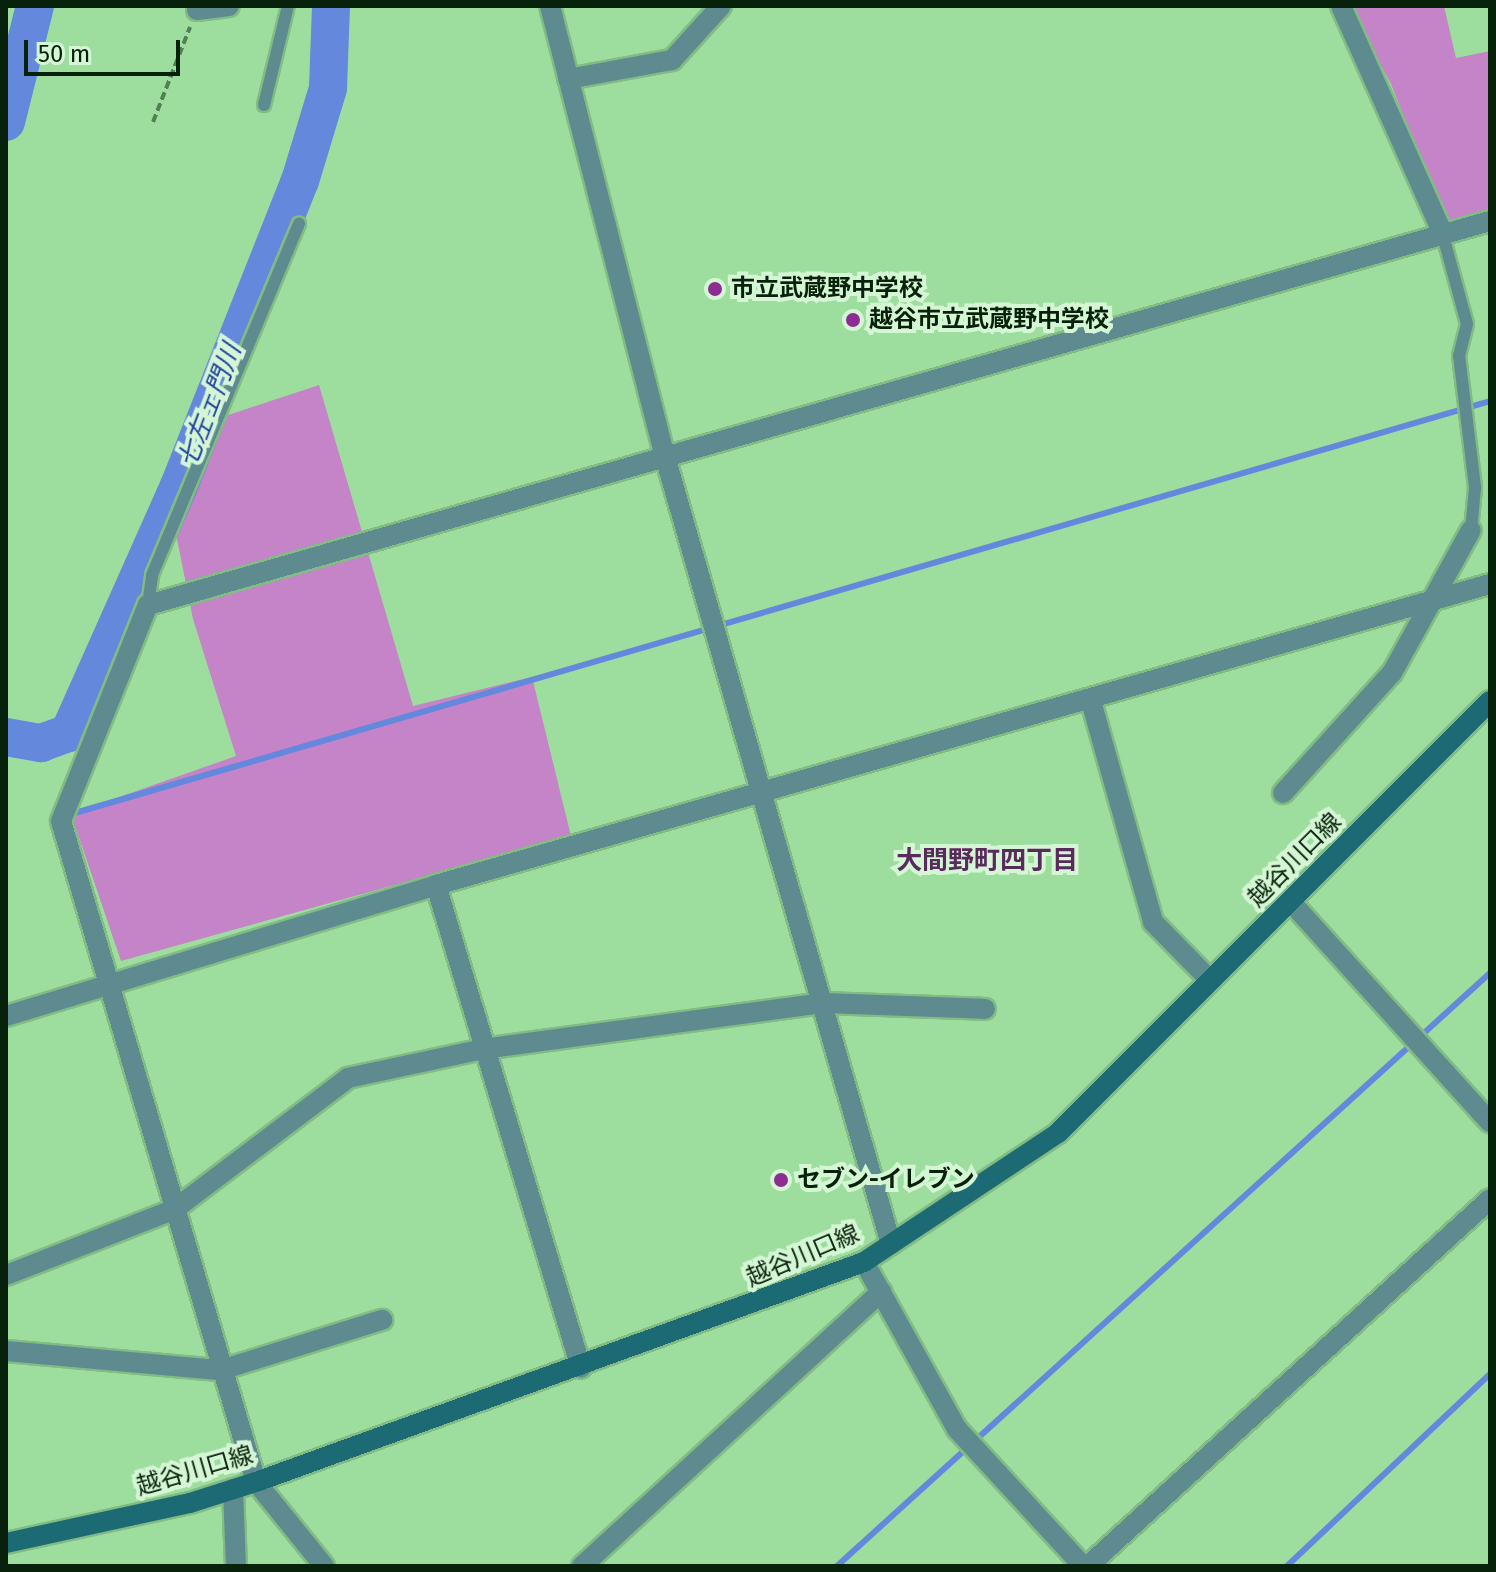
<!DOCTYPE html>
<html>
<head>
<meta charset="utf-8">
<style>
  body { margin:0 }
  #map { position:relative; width:1496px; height:1572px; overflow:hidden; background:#9dde9f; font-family:"Fira Sans","Noto Sans JP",sans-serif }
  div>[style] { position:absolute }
  .green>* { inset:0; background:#c583c8 }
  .stream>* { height:6px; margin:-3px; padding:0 3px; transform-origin:3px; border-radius:3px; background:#6488dc }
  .river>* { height:38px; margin:-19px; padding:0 19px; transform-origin:19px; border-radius:19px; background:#6488dc }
  .path>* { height:4px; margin-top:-2px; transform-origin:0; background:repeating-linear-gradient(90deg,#528055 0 8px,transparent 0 12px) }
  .roads { filter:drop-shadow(2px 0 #82bc84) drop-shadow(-2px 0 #82bc84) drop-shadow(0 2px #82bc84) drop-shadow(0 -2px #82bc84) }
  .lane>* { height:12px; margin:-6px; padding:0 6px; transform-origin:6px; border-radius:6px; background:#5e8b90 }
  .street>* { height:20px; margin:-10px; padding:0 10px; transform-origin:10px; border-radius:10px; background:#5e8b90 }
  .secondary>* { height:20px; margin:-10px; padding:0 10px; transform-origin:10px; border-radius:10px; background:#1c6b74 }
  .dots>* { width:22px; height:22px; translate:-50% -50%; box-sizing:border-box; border:4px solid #d5f6d5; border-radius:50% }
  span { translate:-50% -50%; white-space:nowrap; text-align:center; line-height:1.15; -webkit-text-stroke:8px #d5f6d5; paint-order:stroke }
  .poi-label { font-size:24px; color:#07210a; font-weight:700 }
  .left { translate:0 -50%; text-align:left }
  .street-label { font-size:24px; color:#07210a }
  .water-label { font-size:26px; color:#1e3fa1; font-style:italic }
  .neighbourhood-label { font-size:26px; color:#592a5c; font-weight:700 }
  .frame { position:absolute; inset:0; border:8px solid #07210a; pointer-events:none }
  .scale { position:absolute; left:24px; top:40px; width:156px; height:36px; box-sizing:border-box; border:4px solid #07210a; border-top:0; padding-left:10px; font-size:24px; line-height:28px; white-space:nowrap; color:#07210a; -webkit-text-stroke:6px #d5f6d5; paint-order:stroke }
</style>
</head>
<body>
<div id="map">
  <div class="green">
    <div style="clip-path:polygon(1349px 6px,1444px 6px,1456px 58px,1490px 51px,1490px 209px,1445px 222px,1391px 84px)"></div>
    <div style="clip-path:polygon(319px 385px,413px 706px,532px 677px,571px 836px,121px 961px,71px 814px,236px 756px,193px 619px,175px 529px,219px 418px)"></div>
  </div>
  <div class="stream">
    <div style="left:68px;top:815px;width:1481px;rotate:-16.23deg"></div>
    <div style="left:837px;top:1566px;width:882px;rotate:-42.24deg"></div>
    <div style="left:1287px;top:1566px;width:279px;rotate:-43.4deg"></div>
  </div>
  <div class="river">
    <div style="left:6px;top:122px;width:120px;rotate:-76deg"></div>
    <div style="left:6px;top:737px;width:36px;rotate:10deg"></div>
    <div style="left:41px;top:743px;width:30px;rotate:-20deg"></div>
    <div style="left:69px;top:733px;width:270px;rotate:-66deg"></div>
    <div style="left:179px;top:486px;width:328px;rotate:-68.4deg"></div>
    <div style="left:300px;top:181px;width:97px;rotate:-73.2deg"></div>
    <div style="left:328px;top:88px;width:82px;rotate:-87.9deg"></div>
  </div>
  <div class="path">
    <div style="left:153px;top:122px;width:102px;rotate:-68.7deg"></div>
  </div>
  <div class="roads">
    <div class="lane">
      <div style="left:264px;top:105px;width:102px;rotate:-76.4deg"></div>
      <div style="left:1442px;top:232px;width:95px;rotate:74.8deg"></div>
      <div style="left:1467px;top:324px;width:32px;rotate:104deg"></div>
      <div style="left:1459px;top:355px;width:134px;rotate:83.1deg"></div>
      <div style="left:1475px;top:488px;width:42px;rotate:95.4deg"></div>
      <div style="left:148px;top:605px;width:30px;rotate:-82deg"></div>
      <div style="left:152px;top:575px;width:381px;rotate:-67.3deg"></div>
    </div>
    <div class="street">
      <div style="left:550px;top:6px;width:469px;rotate:75.7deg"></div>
      <div style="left:666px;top:460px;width:816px;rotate:73.99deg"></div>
      <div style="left:1341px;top:6px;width:248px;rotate:65.9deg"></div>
      <div style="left:197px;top:10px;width:32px;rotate:-7deg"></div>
      <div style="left:568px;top:79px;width:106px;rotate:-10.4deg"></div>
      <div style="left:672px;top:60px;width:73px;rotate:-47.8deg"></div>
      <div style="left:1091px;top:701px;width:230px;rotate:74.3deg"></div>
      <div style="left:1153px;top:922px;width:81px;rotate:45.5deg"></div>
      <div style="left:1283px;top:793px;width:162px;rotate:-47.8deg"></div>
      <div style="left:1392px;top:673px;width:163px;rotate:-61.1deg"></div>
      <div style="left:436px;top:885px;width:504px;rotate:73.29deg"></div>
      <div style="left:1291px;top:902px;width:297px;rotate:47.9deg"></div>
      <div style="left:6px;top:1016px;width:450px;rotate:-16.9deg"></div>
      <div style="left:436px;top:885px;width:1096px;rotate:-15.94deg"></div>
      <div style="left:864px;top:1262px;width:191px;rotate:60.9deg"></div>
      <div style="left:957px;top:1429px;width:186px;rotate:47.4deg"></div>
      <div style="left:6px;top:1275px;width:181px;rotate:-21.3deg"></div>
      <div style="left:175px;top:1209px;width:217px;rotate:-37.1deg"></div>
      <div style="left:348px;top:1078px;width:138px;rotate:-12.1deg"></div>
      <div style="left:483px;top:1049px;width:344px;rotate:-7.7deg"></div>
      <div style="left:824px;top:1003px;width:161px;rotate:2.1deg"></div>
      <div style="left:6px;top:1351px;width:216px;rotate:5.1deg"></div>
      <div style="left:221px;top:1370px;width:169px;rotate:-17.3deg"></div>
      <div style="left:233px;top:1489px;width:77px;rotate:87.8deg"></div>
      <div style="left:324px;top:1566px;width:108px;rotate:-129deg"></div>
      <div style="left:256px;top:1482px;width:689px;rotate:-106.44deg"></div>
      <div style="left:61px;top:821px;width:233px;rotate:-68.1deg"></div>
      <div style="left:148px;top:605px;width:1396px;rotate:-15.97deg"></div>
      <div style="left:582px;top:1566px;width:406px;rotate:-42.5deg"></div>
      <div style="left:1088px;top:1566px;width:544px;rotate:-42.39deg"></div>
    </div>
    <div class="secondary">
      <div style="left:6px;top:1543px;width:188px;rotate:-12.3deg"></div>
      <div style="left:190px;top:1503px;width:69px;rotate:-17.7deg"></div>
      <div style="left:256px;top:1482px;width:647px;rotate:-19.89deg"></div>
      <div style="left:864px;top:1262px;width:233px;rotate:-33.6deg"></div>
      <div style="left:1058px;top:1133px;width:611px;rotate:-45deg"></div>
    </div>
  </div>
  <div class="dots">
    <div style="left:715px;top:289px;background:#8e2c94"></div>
    <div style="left:853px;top:320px;background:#8e2c94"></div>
    <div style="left:781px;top:1180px;background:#8e2c94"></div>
  </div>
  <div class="poi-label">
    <span class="left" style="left:731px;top:289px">市立武蔵野中学校</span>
    <span class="left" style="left:869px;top:320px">越谷市立武蔵野中学校</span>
    <span class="left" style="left:797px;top:1180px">セブン-イレブン</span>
  </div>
  <div class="street-label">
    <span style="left:1295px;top:860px;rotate:-45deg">越谷川口線</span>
    <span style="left:803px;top:1256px;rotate:-23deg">越谷川口線</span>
    <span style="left:195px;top:1471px;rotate:-16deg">越谷川口線</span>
  </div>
  <div class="water-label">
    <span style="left:210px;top:406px;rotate:-69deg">七左ェ門川</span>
  </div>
  <div class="neighbourhood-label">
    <span style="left:987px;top:861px">大間野町四丁目</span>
  </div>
  <div class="frame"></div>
  <div class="scale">50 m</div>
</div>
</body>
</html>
